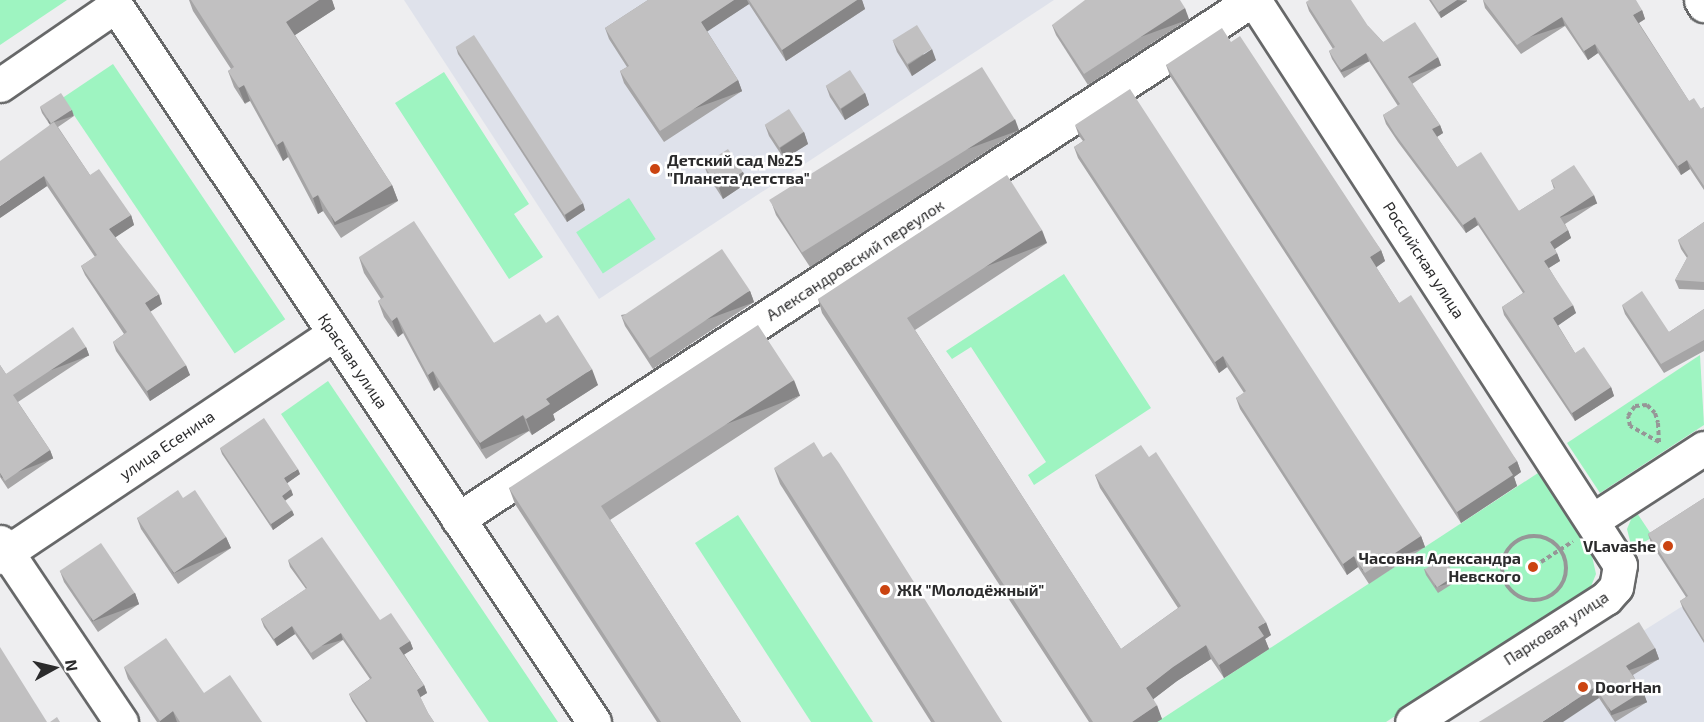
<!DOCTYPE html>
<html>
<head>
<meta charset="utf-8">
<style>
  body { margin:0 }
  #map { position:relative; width:1704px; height:722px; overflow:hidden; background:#eeeef0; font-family:"Exo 2",sans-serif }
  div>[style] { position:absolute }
  .built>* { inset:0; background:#dfe2eb }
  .green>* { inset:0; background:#9ef4c1; transform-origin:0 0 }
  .path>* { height:4px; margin-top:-2px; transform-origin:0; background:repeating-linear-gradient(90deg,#969697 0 4.5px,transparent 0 7.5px) }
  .path>.ring { margin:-2px; padding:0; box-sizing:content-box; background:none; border:4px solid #969697; border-radius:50% }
  .roads { filter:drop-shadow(2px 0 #676869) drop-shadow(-2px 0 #676869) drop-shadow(0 2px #676869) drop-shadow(0 -2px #676869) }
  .minor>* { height:33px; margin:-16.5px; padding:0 16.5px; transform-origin:16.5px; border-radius:16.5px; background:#fff }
  .wall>* { inset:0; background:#a6a5a6 }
  .shaded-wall>* { inset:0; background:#878687; transform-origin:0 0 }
  .building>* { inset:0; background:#c1c0c1; transform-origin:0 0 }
  .dots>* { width:16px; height:16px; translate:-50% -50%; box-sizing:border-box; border:3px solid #fff; border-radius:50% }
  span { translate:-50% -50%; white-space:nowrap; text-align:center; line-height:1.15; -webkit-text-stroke:5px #fff; paint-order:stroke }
  .poi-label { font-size:16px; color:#2b2b2c; font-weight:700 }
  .left { translate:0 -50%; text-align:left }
  .right { translate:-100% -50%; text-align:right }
  .street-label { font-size:16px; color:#2b2b2c }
  .north { position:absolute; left:24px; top:638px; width:60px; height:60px; -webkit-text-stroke:4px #fff; paint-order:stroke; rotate:82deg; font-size:16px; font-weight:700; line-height:24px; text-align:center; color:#2b2b2c }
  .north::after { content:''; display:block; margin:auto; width:21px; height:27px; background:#2b2b2c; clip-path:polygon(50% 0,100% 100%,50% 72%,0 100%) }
</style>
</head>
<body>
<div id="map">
  <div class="built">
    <div style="clip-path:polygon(404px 0,1054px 0,599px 299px)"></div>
    <div style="clip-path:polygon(1704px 508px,1704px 722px,1499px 722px,1689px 602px,1651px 543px)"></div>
  </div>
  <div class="green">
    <div style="clip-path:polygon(0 0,67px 0,0 45px)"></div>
    <div style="left:113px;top:64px;width:308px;height:61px;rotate:56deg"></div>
    <div style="clip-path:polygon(444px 72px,529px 204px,514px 214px,543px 257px,509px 279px,395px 103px)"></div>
    <div style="left:629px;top:198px;width:49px;height:63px;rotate:57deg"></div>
    <div style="clip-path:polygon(1064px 274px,1151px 408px,1034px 485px,1028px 475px,1046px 462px,971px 347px,952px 359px,946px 351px)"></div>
    <div style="clip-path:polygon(1700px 355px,1704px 425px,1600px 493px,1567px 443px)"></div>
    <div style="clip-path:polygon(328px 381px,558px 722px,489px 722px,349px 516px,281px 414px)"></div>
    <div style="clip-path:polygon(1538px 473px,1592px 556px,1596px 574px,1590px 589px,1386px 722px,1157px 722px)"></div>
    <div style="clip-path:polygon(1635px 510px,1653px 537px,1632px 549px,1627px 529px)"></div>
    <div style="clip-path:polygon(738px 515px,873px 722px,811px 722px,695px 543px)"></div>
  </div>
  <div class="path">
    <div style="left:1659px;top:442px;width:33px;rotate:-151deg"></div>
    <div style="left:1630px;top:426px;width:10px;rotate:-101deg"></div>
    <div style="left:1628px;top:416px;width:12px;rotate:-55deg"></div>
    <div style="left:1635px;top:406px;width:12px;rotate:-5deg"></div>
    <div style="left:1647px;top:405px;width:11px;rotate:45deg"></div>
    <div style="left:1655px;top:413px;width:10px;rotate:73deg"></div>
    <div style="left:1658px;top:423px;width:22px;rotate:87deg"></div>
    <div class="ring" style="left:1502px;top:536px;width:60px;height:60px"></div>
    <div style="left:1541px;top:562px;width:38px;rotate:-33deg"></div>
  </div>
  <div class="roads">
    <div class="minor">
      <div style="left:112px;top:0;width:868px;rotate:56.27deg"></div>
      <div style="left:1254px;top:0;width:673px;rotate:57.07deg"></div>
      <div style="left:1620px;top:565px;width:22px;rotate:100deg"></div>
      <div style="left:1616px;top:587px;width:15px;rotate:132deg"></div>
      <div style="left:1606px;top:598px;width:230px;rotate:147.4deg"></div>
      <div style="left:1701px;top:0;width:6px;rotate:59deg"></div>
      <div style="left:0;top:85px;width:140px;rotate:-34.5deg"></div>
      <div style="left:458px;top:519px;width:949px;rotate:-33.17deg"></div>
      <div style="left:1593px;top:520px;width:132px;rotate:-33deg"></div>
      <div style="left:0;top:542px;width:217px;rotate:56.1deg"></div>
      <div style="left:0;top:557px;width:402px;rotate:-33.8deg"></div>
    </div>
  </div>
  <div class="wall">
    <div style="clip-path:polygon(189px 0,332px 0,335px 9px,295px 35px,392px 185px,398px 201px,341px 238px,323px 211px,318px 214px,288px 157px,283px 161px,250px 101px,245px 104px,234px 87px,228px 71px,231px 69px,193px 11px)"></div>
    <div style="clip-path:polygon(648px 0,862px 0,865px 9px,786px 61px,749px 4px,707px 31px,738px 80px,742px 91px,664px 142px,624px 83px,620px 71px,627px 67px,609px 39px,605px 28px)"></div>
    <div style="clip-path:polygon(1429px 0,1467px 0,1467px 1px,1441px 18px)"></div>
    <div style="clip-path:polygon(1483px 0,1642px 10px,1645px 19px,1639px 23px,1689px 101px,1701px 109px,1704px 107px,1704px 190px,1690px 169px,1681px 175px,1598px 53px,1588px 60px,1565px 26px,1521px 54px,1485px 8px)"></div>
    <div style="clip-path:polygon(1306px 2px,1368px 26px,1383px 42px,1441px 65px,1412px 84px,1440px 125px,1443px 133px,1437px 137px,1457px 167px,1519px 211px,1554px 189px,1551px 180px,1597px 203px,1565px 224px,1568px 230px,1571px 238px,1555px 249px,1560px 261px,1549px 268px,1576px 313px,1558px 325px,1575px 353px,1611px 387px,1614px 396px,1575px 421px,1504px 315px,1502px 307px,1523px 293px,1478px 225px,1466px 233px,1398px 142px,1386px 124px,1383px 115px,1398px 106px,1369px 61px,1344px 78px,1332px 59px,1329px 51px,1333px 49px,1309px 11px)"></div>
    <div style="clip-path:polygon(1189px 19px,1088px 85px,1056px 35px,1052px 25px)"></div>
    <div style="clip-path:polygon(893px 41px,936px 60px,912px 76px,897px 52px)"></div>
    <div style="clip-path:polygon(1231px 42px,1381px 250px,1385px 261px,1376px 267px,1399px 303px,1517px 461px,1521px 472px,1514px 477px,1517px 486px,1461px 523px,1170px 76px,1166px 65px)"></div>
    <div style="clip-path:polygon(456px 47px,585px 210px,567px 222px,458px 54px)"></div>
    <div style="clip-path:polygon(826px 86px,865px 93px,869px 105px,845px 120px,830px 97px)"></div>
    <div style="clip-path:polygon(40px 107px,74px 116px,58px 127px,90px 175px,131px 215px,134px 225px,115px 237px,162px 304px,150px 312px,190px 375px,150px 401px,116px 351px,113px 342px,124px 334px,85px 275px,81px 266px,95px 257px,47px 186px,0 218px,50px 125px,42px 113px)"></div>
    <div style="clip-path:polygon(765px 125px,804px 132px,808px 144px,784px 159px,769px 136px)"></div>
    <div style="clip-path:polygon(1075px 125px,1421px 536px,1425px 547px,1369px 584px,1358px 567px,1347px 575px,1240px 409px,1236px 398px,1244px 393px,1227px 367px,1219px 373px,1078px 158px,1074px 147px,1083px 141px,1079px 136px)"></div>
    <div style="clip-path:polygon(1019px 130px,810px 267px,776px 215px,772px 204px)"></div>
    <div style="clip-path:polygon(704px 165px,743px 172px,747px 183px,723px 199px,708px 176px)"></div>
    <div style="clip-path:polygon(1704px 222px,1704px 290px,1679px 289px,1675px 280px,1687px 258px,1681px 249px,1678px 240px)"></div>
    <div style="clip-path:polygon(1047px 243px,915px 330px,1121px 649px,1178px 608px,1100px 488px,1095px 475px,1149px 457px,1271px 635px,1265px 639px,1269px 649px,1224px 678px,1211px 659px,1177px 681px,1153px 699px,1162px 719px,1157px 722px,1089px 722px,822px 313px,818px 299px)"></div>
    <div style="clip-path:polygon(359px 257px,494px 343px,546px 323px,598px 385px,553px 414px,555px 420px,532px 435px,529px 431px,486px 459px,439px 387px,434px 391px,403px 333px,398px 337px,384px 317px,378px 301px,381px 299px,364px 273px)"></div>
    <div style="clip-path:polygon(750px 291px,754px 302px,653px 369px,625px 326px,621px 315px)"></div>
    <div style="clip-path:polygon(1622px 305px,1669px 332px,1704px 309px,1704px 351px,1664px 373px,1625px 314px)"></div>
    <div style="clip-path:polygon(86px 347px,89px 355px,18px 402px,50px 450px,53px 458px,8px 489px,0 477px,0 365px,6px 374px)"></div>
    <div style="clip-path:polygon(800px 396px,610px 520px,741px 722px,657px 722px,515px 504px,509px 488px)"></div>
    <div style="clip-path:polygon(220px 448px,300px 474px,287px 483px,293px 495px,285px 501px,294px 515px,273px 530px,222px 454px)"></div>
    <div style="clip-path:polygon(774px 468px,1002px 722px,931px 722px,780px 484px)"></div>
    <div style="clip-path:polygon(183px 498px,226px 537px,231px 548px,178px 584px,141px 529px,137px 518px)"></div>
    <div style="clip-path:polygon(1704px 498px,1704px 643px,1683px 609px,1680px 601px,1686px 597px,1651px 543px,1648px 534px)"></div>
    <div style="clip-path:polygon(288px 560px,410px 641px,413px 649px,404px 654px,424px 685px,427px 693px,420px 697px,428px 713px,434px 722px,366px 722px,352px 701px,349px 694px,370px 679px,343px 640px,313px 660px,295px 634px,277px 646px,264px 627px,261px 619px,306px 589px,290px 567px)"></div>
    <div style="clip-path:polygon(1424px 569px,1455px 575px,1457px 581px,1438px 593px,1426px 575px)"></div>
    <div style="clip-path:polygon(60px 571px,135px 593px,139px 604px,98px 632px,64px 582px)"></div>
    <div style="clip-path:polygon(1655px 648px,1659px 659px,1633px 675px,1647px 702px,1615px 722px,1599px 698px,1479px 722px)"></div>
    <div style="clip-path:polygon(124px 667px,262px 722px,157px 722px,128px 679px)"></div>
  </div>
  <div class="shaded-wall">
    <div style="clip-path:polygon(319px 0,332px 0,335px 9px,292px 37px,286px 22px)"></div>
    <div style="clip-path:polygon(734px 0,747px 0,749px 4px,705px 33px,701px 22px)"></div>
    <div style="clip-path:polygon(857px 0,862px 0,865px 9px,786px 61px,782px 50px)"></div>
    <div style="clip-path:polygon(1457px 0,1467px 1px,1441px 18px,1439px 12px)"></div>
    <div style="left:1185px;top:8px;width:12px;height:121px;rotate:70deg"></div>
    <div style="clip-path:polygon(1642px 10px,1645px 19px,1637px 24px,1633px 15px)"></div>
    <div style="left:1562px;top:17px;width:9px;height:53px;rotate:72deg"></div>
    <div style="clip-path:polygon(1595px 44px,1598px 53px,1588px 60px,1584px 51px)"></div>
    <div style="clip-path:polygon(932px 49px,936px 60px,912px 76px,908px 65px)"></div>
    <div style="left:1366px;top:53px;width:9px;height:30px;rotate:69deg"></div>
    <div style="left:1438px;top:57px;width:9px;height:36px;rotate:69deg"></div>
    <div style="left:738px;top:80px;width:12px;height:93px;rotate:70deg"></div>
    <div style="left:244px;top:85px;width:17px;height:6px;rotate:69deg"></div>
    <div style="clip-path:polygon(865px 93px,869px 105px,845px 120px,841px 109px)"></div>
    <div style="left:72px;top:110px;width:6px;height:26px;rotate:72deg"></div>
    <div style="left:1015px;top:119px;width:12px;height:250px;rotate:70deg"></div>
    <div style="clip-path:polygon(1440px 125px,1443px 133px,1435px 138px,1432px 129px)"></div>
    <div style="clip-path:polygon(804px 132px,808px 144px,784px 159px,780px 148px)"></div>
    <div style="clip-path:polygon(283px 141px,288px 157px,283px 161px,277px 145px)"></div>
    <div style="clip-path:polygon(1687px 160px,1690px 169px,1681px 175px,1678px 166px)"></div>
    <div style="clip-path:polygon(743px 172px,747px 183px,723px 199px,719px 188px)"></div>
    <div style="clip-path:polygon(44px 176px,47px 186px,0 218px,0 206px)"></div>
    <div style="left:392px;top:185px;width:17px;height:68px;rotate:69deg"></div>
    <div style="clip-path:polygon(318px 195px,323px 211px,318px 214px,313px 198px)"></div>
    <div style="left:1594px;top:195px;width:9px;height:40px;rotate:69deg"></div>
    <div style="clip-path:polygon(583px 203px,585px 210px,567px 222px,565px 215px)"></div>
    <div style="clip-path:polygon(131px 215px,134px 225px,113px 239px,109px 229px)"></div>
    <div style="clip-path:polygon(1475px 217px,1478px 225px,1466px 233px,1463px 225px)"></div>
    <div style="left:1042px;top:230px;width:14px;height:161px;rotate:69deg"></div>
    <div style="clip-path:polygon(1568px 230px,1571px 238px,1553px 250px,1550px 242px)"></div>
    <div style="clip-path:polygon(1381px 250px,1385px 261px,1374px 269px,1370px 257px)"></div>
    <div style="clip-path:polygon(1557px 253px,1560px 261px,1547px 269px,1544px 261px)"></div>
    <div style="left:750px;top:291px;width:12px;height:121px;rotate:70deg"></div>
    <div style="clip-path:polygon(159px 294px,162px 304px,148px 313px,145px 303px)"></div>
    <div style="clip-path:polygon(1573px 305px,1576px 313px,1556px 327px,1553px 318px)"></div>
    <div style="clip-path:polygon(397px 317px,403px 333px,398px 337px,392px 321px)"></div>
    <div style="left:86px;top:347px;width:9px;height:87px;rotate:69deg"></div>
    <div style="clip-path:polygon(1223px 356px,1227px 367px,1219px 373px,1215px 362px)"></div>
    <div style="clip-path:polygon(186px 365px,190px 375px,150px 401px,147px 391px)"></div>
    <div style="clip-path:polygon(592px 369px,598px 385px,553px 414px,555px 420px,532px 435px,526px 419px,546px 399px)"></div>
    <div style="clip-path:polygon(433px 371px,439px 387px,434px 391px,428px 375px)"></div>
    <div style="left:794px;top:380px;width:17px;height:230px;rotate:69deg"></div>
    <div style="clip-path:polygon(1611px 387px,1614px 396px,1575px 421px,1572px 413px)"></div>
    <div style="left:523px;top:415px;width:17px;height:51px;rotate:69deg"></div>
    <div style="left:50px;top:450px;width:9px;height:55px;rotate:69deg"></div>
    <div style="clip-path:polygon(1517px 461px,1521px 472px,1514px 477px,1517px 486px,1461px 523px,1457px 512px,1508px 467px)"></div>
    <div style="clip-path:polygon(298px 469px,300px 474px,286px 484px,284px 478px)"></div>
    <div style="clip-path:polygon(291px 489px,293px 495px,284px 501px,282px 496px)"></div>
    <div style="clip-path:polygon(292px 510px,294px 515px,273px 530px,271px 524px)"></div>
    <div style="left:1421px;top:536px;width:12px;height:67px;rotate:70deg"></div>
    <div style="left:226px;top:537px;width:12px;height:63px;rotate:66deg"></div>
    <div style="clip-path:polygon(1354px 556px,1358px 567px,1347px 575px,1343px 564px)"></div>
    <div style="left:1455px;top:575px;width:6px;height:22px;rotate:72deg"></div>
    <div style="left:135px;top:593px;width:12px;height:50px;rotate:70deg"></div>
    <div style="clip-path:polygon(1266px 622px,1271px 635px,1265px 639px,1269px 649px,1224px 678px,1219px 665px,1258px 627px)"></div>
    <div style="clip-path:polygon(292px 626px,295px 634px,277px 646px,274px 639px)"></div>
    <div style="left:341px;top:633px;width:7px;height:36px;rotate:74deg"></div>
    <div style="clip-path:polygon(410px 641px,413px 649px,402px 656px,399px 648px)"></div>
    <div style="clip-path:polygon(1206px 645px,1211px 659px,1177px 681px,1151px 701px,1146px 688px,1173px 667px)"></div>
    <div style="left:1655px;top:648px;width:12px;height:34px;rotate:70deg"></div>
    <div style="clip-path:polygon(424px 685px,427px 693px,419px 698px,417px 690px)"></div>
    <div style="clip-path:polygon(1595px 687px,1599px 698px,1563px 722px,1542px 722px)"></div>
    <div style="left:1643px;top:691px;width:12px;height:38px;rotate:70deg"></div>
    <div style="clip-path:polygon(1157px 705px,1162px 719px,1157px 722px,1132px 722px)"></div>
    <div style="clip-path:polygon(173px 711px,177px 722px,160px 722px,160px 721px)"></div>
  </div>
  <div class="building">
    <div style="clip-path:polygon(191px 0,319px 0,286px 22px,392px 185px,335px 222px,318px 195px,313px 198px,283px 141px,277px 145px,244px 85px,239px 88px,228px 71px,234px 67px)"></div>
    <div style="clip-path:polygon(648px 0,734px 0,701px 22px,738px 80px,660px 131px,620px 71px,629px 66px,605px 28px)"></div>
    <div style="clip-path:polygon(749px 0,857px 0,782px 50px)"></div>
    <div style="clip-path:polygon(1085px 0,1180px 0,1185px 8px,1084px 74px,1052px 25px)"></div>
    <div style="clip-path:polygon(1309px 0,1351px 0,1368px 26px,1383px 42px,1415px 22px,1438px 57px,1408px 77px,1440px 125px,1432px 129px,1457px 167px,1481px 152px,1519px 211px,1555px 188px,1551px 180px,1574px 165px,1594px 195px,1560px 217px,1568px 230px,1550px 242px,1557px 253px,1544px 261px,1573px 305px,1553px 318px,1575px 353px,1584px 347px,1611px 387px,1572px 413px,1502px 307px,1525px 292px,1475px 217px,1463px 225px,1395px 134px,1383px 115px,1400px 104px,1366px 53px,1341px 70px,1329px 51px,1335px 47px,1306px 2px)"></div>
    <div style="clip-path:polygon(1431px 0,1457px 0,1439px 12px)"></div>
    <div style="clip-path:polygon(1483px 0,1636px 0,1642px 10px,1633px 15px,1689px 101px,1694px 98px,1701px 109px,1704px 107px,1704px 186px,1687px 160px,1678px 166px,1595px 44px,1584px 51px,1562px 17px,1517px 45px)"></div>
    <div style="left:917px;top:25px;width:28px;height:29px;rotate:58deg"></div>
    <div style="clip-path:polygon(1222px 28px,1231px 42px,1240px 36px,1381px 250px,1370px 257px,1399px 303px,1411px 295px,1517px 461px,1508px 467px,1513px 475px,1457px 512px,1166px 65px)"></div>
    <div style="left:474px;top:35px;width:200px;height:22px;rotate:57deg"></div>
    <div style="left:982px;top:67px;width:62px;height:251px;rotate:58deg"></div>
    <div style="left:850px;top:70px;width:27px;height:29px;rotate:57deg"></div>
    <div style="clip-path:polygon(1130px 89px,1421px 536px,1365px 573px,1354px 556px,1343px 564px,1236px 398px,1246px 391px,1223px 356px,1215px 362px,1074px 147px,1085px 140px,1075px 125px)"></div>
    <div style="left:61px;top:93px;width:20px;height:25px;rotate:57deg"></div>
    <div style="left:789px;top:109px;width:27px;height:29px;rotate:57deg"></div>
    <div style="clip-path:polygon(54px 122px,90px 175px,99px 169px,131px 215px,109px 229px,159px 294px,145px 303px,186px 365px,147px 391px,113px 342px,127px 332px,81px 266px,97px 255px,44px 176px,0 206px,0 161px)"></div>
    <div style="left:728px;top:149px;width:27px;height:29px;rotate:57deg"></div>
    <div style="clip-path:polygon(1007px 175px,1042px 230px,907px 318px,1121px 649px,1181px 606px,1095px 475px,1141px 445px,1149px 457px,1156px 452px,1266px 622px,1258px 627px,1264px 636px,1219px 665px,1206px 645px,1173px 667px,1146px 688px,1157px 705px,1132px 722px,1093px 722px,818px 299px)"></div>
    <div style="clip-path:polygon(414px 221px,494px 343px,540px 314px,546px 323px,558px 315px,592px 369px,546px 399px,550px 404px,526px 419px,523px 415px,480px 443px,433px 371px,428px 375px,397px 317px,392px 321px,378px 301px,384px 297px,359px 257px)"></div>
    <div style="clip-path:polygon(1704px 222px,1704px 282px,1675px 280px,1688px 256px,1678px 240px)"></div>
    <div style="left:722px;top:249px;width:50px;height:121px;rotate:56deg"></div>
    <div style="clip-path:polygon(1642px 291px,1669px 332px,1704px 309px,1704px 340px,1661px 364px,1622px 305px)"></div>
    <div style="clip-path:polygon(758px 325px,794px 380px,601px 506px,741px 722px,661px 722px,509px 488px)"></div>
    <div style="clip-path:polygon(73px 327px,86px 347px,13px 395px,50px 450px,5px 481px,0 473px,0 365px,6px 374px)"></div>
    <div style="clip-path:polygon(264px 418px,298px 469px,284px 478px,291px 489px,282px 496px,292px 510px,271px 524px,220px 448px)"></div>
    <div style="clip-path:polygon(814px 442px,823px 457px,831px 452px,839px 463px,1002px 722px,935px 722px,774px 468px)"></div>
    <div style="clip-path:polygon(178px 490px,183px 498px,195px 490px,226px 537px,174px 573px,137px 518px)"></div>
    <div style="clip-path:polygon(1704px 498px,1704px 640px,1680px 601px,1688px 596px,1648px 534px)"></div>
    <div style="clip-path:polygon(322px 537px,380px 620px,391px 613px,410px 641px,399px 648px,424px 685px,417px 690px,428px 713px,434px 722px,368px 722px,349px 694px,372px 678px,341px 633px,311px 653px,292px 626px,274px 639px,261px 619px,307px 588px,288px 560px)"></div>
    <div style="left:101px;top:543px;width:60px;height:50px;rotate:56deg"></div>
    <div style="left:1443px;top:557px;width:22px;height:22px;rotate:56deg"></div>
    <div style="clip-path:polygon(1639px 622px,1655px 648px,1626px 666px,1643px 691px,1611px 711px,1595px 687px,1542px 722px,1479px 722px)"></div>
    <div style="clip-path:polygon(166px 638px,204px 693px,230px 675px,262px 722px,180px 722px,173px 711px,160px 721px,124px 667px)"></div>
    <div style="clip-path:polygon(0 647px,47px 722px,0 722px)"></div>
    <div style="clip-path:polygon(57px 717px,60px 722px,50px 722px)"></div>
  </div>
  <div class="dots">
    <div style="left:655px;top:169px;background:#cb4411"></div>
    <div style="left:1668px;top:546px;background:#cb4411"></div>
    <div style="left:1533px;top:567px;background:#cb4411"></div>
    <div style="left:885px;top:590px;background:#cb4411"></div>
    <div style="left:1583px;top:687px;background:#cb4411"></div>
  </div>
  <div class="poi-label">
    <span class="left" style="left:667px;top:169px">Детский сад №25<br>"Планета детства"</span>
    <span class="right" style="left:1656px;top:546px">VLavashe</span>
    <span class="right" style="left:1521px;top:567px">Часовня Александра<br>Невского</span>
    <span class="left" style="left:897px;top:590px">ЖК "Молодёжный"</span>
    <span class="left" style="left:1595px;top:687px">DoorHan</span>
  </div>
  <div class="street-label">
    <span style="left:855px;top:260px;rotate:-33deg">Александровский переулок</span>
    <span style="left:1424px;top:260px;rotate:57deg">Российская улица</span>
    <span style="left:353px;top:361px;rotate:56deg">Красная улица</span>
    <span style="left:167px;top:445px;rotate:-34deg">улица Есенина</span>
    <span style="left:1556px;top:628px;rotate:-33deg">Парковая улица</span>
  </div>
  <div class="north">N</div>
</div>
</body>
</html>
